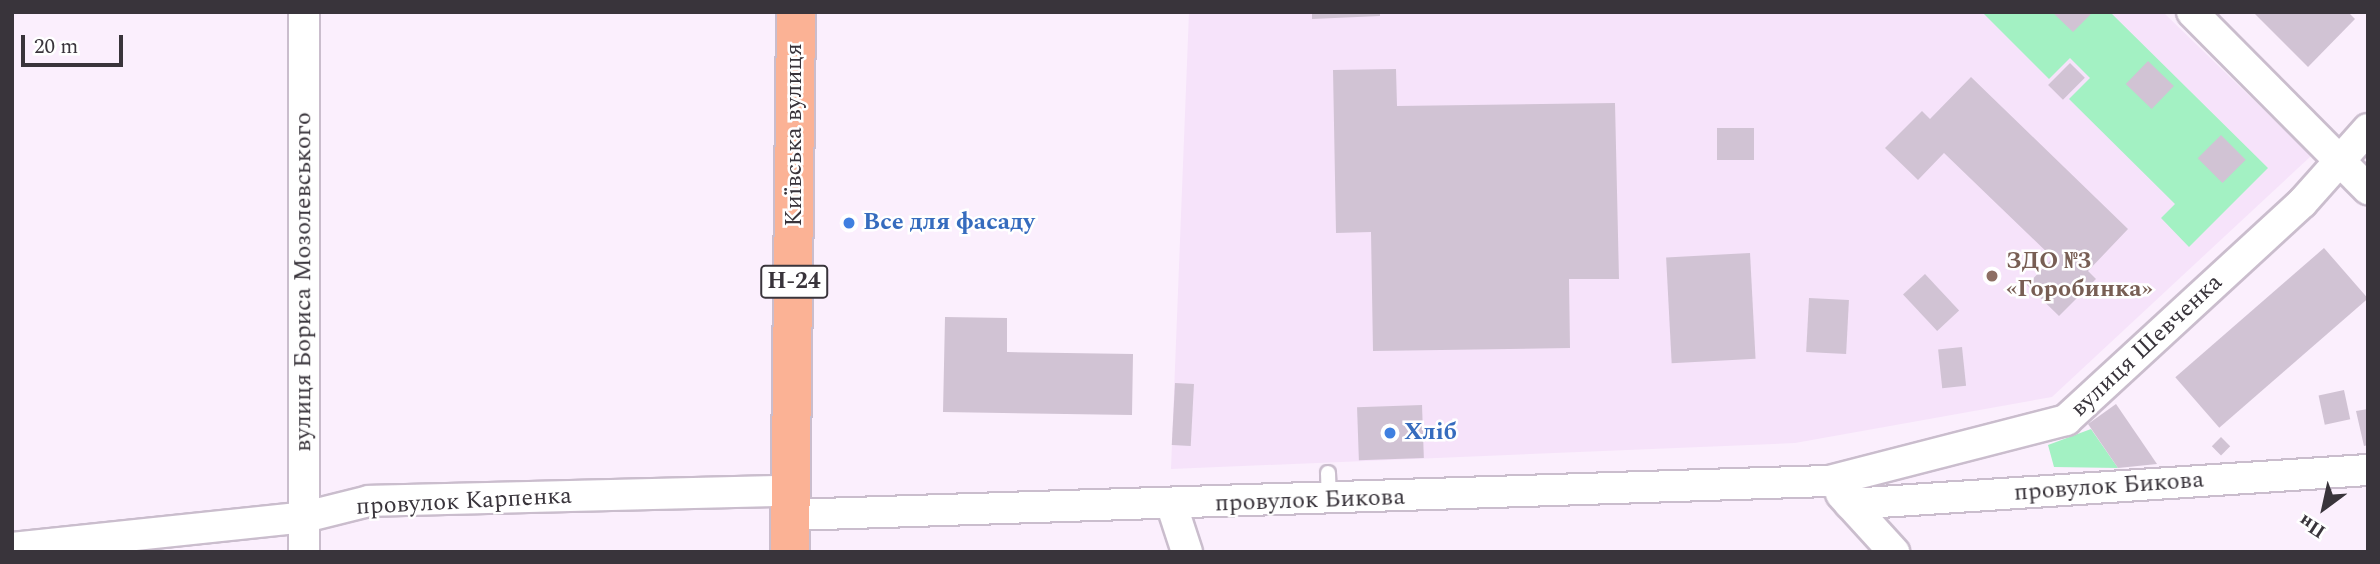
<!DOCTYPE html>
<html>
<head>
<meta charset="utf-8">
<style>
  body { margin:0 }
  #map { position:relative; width:2380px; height:564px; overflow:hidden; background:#fbeffd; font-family:Spectral,serif }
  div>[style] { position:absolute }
  .built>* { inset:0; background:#f6e3fa }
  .green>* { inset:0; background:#a3f1c3 }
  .building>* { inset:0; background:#d1c3d4; transform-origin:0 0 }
  .roads { filter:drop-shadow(2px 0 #cabdcd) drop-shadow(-2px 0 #cabdcd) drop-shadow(0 2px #cabdcd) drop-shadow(0 -2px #cabdcd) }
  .service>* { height:14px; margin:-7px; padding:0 7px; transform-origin:7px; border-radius:7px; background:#fff }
  .minor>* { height:30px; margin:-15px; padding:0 15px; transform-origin:15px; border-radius:15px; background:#fff }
  .primary>* { height:38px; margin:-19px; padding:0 19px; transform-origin:19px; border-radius:19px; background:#fbb295 }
  .dots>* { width:19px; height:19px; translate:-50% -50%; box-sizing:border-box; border:4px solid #fff; border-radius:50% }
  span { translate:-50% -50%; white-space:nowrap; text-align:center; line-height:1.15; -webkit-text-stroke:5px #fff; paint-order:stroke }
  .shield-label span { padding:2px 5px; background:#fff; border:2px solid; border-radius:5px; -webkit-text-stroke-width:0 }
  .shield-label { font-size:23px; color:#39343b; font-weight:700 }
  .street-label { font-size:24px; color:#39343b }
  .shop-label { font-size:24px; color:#366cbe; font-weight:700 }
  .left { translate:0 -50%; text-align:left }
  .education-label { font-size:24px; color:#785e54; font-weight:700 }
  .frame { position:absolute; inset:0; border:14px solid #39343b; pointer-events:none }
  .north { position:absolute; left:2289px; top:473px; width:70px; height:70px; -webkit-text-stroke:5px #fff; paint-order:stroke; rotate:213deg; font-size:19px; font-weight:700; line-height:28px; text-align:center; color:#39343b }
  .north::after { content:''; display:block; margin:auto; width:24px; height:32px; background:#39343b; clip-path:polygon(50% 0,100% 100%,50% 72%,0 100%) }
  .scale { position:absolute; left:21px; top:35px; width:102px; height:32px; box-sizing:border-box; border:4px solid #39343b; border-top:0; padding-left:9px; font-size:21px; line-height:24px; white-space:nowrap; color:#39343b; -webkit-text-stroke:5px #fff; paint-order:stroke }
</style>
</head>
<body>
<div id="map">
  <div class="built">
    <div style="clip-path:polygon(1189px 12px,2163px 12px,2311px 156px,2052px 397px,1795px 443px,1171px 469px)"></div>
  </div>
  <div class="green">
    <div style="clip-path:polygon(1982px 12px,2110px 12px,2268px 168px,2189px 247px,2161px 218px,2175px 204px,2069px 99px,2090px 78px,2070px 58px,2049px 79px)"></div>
    <div style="clip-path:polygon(2091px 429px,2118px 468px,2054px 467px,2048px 445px)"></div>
  </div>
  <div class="building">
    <div style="clip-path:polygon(1312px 12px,1380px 12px,1380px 16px,1312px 19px)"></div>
    <div style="clip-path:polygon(2052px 12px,2093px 12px,2073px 32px)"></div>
    <div style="clip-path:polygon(2253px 12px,2348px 12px,2355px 19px,2308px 67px)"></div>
    <div style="left:2148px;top:61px;width:36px;height:32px;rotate:44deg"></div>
    <div style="left:2070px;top:63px;width:21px;height:31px;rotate:45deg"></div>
    <div style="clip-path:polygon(1396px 69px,1397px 106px,1615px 103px,1619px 279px,1569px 279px,1570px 348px,1373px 351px,1371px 232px,1336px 233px,1333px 70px)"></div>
    <div style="clip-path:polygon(1971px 77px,2128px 229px,2088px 271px,2096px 279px,2059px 316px,2027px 285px,2053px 258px,1944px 153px,1918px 180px,1885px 148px,1922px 111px,1930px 119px)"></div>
    <div style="left:1717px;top:128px;width:37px;height:32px"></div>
    <div style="left:2221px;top:135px;width:35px;height:33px;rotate:45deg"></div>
    <div style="left:2324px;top:248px;width:67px;height:197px;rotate:49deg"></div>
    <div style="left:1750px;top:253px;width:106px;height:84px;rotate:87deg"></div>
    <div style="left:1925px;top:274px;width:50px;height:30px;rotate:47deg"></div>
    <div style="left:1809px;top:298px;width:40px;height:54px;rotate:3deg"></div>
    <div style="clip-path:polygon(945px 317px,1007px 318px,1007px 352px,1133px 354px,1132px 415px,943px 412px)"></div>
    <div style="left:1962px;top:347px;width:39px;height:24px;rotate:84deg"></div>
    <div style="left:1175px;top:383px;width:19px;height:62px;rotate:3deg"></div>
    <div style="left:2344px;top:390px;width:30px;height:26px;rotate:78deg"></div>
    <div style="clip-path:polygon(2116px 404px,2157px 464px,2118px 468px,2088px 424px)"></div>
    <div style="left:1422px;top:405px;width:53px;height:65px;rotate:88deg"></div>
    <div style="clip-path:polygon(2368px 409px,2368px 445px,2364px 446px,2356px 411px)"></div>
    <div style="left:2221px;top:437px;width:13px;height:13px;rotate:45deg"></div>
  </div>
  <div class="roads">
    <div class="service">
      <div style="left:1328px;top:473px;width:26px;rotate:88deg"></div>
    </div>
    <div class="minor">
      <div style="left:304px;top:12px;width:540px;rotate:90deg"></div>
      <div style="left:2192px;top:12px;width:250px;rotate:45.2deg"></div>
      <div style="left:1841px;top:494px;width:79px;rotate:47.6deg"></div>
      <div style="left:1850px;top:504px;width:519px;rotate:-3.76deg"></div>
      <div style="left:1172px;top:506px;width:48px;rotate:71.9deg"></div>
      <div style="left:791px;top:515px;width:1039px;rotate:-1.88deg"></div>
      <div style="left:1829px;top:481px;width:245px;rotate:-14.4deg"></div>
      <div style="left:2066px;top:420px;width:321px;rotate:-42.6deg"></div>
      <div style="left:2302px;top:203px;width:99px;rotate:-48.3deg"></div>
      <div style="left:12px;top:548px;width:295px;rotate:-6deg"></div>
      <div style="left:305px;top:517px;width:66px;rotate:-14deg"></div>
      <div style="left:369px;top:501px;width:423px;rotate:-1.4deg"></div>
    </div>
    <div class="primary">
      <div style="left:790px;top:552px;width:540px;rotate:-89.36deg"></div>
    </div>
  </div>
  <div class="dots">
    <div style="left:849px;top:223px;background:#3f7fe0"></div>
    <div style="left:1992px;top:276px;background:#8d6e63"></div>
    <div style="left:1390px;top:433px;background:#3f7fe0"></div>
  </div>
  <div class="shield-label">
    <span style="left:794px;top:282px">Н-24</span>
  </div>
  <div class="street-label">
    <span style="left:795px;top:135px;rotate:-90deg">Київська вулиця</span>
    <span style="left:304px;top:282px;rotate:-90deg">вулиця Бориса Мозолевського</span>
    <span style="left:2147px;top:346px;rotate:-43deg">вулиця Шевченка</span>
    <span style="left:2109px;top:487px;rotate:-4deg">провулок Бикова</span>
    <span style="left:1310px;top:501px;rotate:-2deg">провулок Бикова</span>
    <span style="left:464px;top:502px;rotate:-3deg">провулок Карпенка</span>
  </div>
  <div class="shop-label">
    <span class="left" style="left:863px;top:223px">Все для фасаду</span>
    <span class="left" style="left:1404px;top:433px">Хліб</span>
  </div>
  <div class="education-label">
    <span class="left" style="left:2006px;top:276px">ЗДО №3<br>«Горобинка»</span>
  </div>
  <div class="frame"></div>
  <div class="north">Пн</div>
  <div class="scale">20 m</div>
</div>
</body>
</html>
